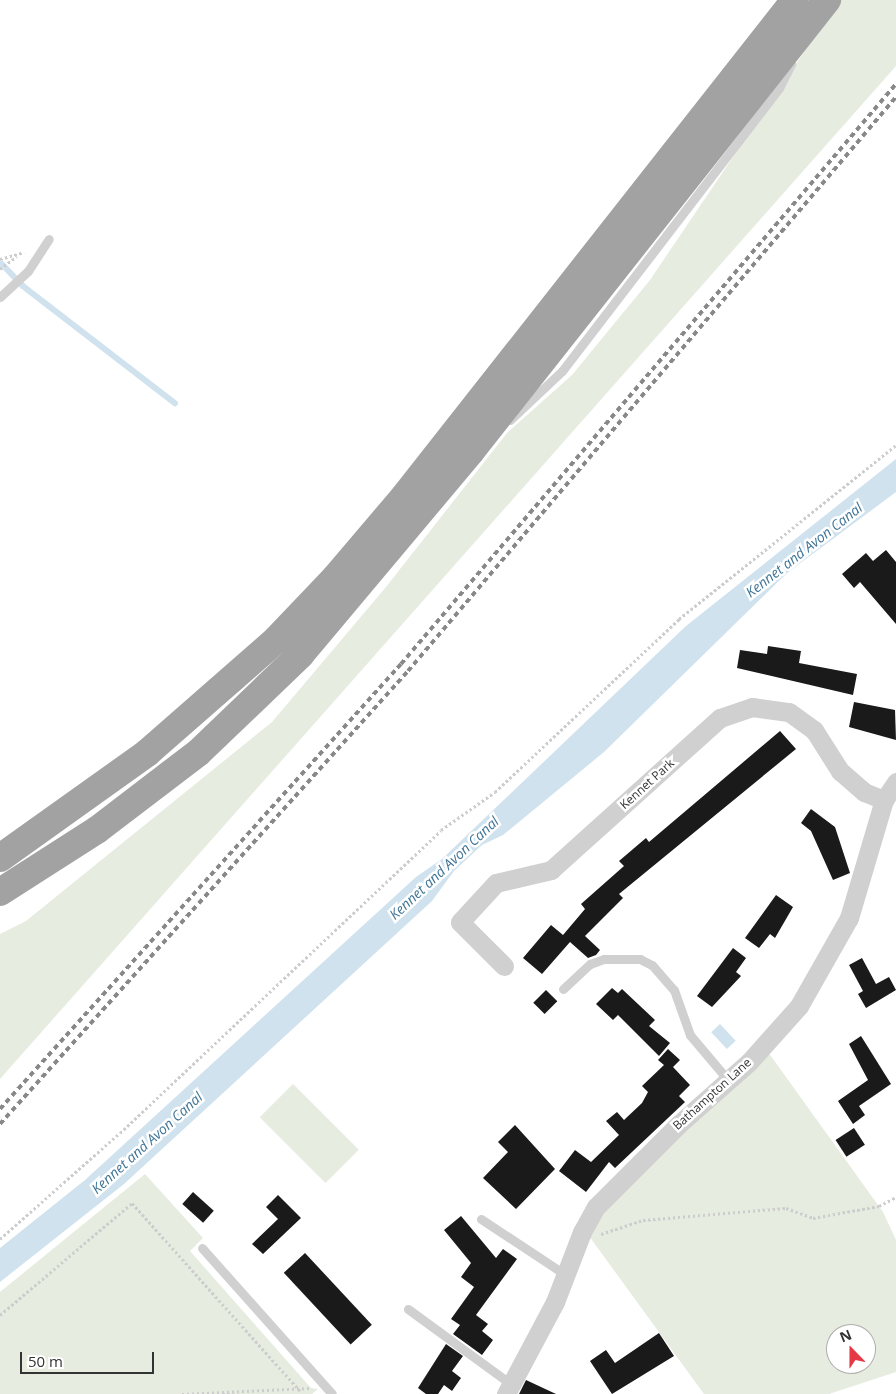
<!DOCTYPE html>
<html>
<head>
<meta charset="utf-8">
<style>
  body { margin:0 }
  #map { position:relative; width:896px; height:1394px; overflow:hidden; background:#fff; font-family:"Open Sans",sans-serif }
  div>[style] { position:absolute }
  .green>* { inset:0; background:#e6ecdf; transform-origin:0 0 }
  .water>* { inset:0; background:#cfe2ee; transform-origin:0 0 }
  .stream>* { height:5.5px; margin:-2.75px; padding:0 2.75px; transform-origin:2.75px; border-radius:2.75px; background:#cfe2ee }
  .building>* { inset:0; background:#1a1a1a; transform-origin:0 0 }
  .path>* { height:3px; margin-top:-1.5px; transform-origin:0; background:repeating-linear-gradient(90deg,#cdcdcd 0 2.5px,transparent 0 5px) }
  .service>* { height:9px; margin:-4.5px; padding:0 4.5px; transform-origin:4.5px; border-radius:4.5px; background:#d0d0d0 }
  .minor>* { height:19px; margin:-9.5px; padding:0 9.5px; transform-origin:9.5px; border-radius:9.5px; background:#d0d0d0 }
  .trunk>* { height:28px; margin:-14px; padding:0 14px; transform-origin:14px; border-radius:14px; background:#a2a2a2 }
  .rail>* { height:4px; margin-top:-2px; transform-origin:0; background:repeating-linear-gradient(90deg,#888 0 5px,transparent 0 9px) }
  span { translate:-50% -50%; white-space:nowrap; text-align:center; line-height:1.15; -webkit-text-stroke:5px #fff; paint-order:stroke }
  .street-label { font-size:12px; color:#333 }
  .water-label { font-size:14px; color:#3f7597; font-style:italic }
  .north { position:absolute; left:826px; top:1324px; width:50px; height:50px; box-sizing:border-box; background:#fff; border:1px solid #adadad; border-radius:50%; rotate:338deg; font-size:14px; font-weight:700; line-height:20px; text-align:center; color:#333 }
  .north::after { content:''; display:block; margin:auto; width:18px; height:22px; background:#e63946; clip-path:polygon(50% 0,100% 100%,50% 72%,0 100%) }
  .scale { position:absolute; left:20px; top:1352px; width:134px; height:22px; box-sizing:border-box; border:2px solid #333; border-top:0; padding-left:6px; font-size:15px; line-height:18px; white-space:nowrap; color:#333; -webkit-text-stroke:4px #fff; paint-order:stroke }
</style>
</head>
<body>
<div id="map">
  <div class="green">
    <div style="clip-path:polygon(839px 0,896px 0,896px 66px,0 1079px,0 934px,26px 921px,272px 722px,386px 587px,507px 433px,572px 375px,650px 280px)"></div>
    <div style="clip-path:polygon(evenodd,768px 1052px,883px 1212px,896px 1240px,896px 1372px,829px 1394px,704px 1394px,589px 1236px,612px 1202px,672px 1139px,768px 1052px,836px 1334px,866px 1334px,866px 1364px,836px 1364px,836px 1334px)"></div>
    <div style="left:293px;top:1084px;width:93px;height:47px;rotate:45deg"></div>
    <div style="clip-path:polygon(145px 1174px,203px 1238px,190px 1251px,311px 1388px,318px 1389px,312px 1394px,0 1394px,0 1292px)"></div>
  </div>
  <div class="water">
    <div style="clip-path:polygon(896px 459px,896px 492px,787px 573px,604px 752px,503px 835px,482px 845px,454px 871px,432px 901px,124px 1184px,0 1282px,0 1248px,85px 1180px,416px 877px,442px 859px,686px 626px)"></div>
    <div style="left:720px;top:1024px;width:23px;height:12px;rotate:47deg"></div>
  </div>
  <div class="stream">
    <div style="left:2px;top:264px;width:30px;rotate:46deg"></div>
    <div style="left:23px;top:286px;width:192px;rotate:37.6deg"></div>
  </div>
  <div class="building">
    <div style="clip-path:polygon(886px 550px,896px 562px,896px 624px,860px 582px,854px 588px,842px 574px,866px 553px,873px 561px)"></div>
    <div style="clip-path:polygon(768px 646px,801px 651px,799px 663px,857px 674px,853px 695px,737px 668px,740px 650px,767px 654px)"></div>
    <div style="clip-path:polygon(854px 702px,895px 710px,896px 740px,849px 727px)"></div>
    <div style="clip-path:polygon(780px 731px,796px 749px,619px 894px,623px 898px,585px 936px,600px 950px,596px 955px,588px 958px,570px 942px,542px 974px,523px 958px,551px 925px,563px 935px,585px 909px,581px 904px,624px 866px,619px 861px,646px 838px,649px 842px)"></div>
    <div style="clip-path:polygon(811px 809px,835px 827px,850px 873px,833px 880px,811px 831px,801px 823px)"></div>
    <div style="clip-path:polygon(776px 895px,793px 907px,775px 938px,770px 934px,759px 948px,745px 938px)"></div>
    <div style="clip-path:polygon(733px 948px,746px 958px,736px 972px,741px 976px,712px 1007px,697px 996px)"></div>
    <div style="clip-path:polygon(862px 958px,876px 984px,889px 977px,896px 990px,866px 1008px,858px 994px,863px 991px,849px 965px)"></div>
    <div style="clip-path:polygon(612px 988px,618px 993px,622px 989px,655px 1020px,649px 1026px,670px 1043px,659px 1056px,618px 1015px,613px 1020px,596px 1004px)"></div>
    <div style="left:546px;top:990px;width:16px;height:18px;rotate:45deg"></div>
    <div style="clip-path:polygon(861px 1036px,891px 1084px,859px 1106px,865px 1115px,853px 1124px,838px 1101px,868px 1080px,849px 1044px)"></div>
    <div style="clip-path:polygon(668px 1049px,680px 1060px,673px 1067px,690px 1085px,679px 1096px,685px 1102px,615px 1168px,609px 1162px,586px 1192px,559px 1171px,575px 1150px,591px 1162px,619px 1135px,606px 1121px,617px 1112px,624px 1120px,642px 1103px,648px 1092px,642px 1086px,664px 1065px,658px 1060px)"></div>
    <div style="clip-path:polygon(515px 1125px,555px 1169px,516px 1209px,483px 1178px,508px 1152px,498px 1142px)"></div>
    <div style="left:854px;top:1128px;width:20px;height:22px;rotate:57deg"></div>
    <div style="left:193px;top:1192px;width:28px;height:16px;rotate:42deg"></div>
    <div style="clip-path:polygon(278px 1195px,301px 1218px,263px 1254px,252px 1244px,278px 1219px,266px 1207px)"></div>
    <div style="clip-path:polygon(461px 1216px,496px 1258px,503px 1249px,517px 1259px,476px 1315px,488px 1324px,482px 1331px,493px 1340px,482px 1355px,453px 1334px,460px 1325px,451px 1319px,474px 1287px,461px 1277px,471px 1263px,444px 1230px)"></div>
    <div style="left:305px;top:1253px;width:98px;height:29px;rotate:47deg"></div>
    <div style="clip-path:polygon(659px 1333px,674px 1356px,612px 1394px,590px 1361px,606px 1350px,615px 1363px)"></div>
    <div style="clip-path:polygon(446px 1344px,463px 1356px,452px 1371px,461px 1378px,452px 1391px,444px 1385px,438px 1394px,426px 1394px,418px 1388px)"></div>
    <div style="clip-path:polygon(526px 1380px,556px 1394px,519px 1394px)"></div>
  </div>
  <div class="path">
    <div style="left:0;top:259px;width:25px;rotate:-16deg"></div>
    <div style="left:0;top:269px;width:21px;rotate:-37deg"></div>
    <div style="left:601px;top:1234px;width:44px;rotate:-18.4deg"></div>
    <div style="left:643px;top:1220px;width:144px;rotate:-4.8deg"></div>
    <div style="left:786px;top:1208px;width:29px;rotate:20deg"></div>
    <div style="left:813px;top:1218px;width:67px;rotate:-10.3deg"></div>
    <div style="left:879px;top:1206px;width:19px;rotate:-28deg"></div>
    <div style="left:0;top:1239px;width:160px;rotate:-41.5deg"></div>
    <div style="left:120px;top:1133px;width:441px;rotate:-43.3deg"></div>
    <div style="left:441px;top:830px;width:66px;rotate:-35.1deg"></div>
    <div style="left:495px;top:792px;width:253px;rotate:-43.2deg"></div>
    <div style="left:679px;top:619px;width:278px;rotate:-38.7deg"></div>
    <div style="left:0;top:1315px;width:173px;rotate:-40.3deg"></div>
    <div style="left:132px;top:1203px;width:252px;rotate:48.2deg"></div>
    <div style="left:182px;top:1394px;width:129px;rotate:-2.7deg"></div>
  </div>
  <div class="service">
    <div style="left:0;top:297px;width:38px;rotate:-43deg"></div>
    <div style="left:28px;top:271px;width:38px;rotate:-57deg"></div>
    <div style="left:510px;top:420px;width:71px;rotate:-43.3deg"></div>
    <div style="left:562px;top:371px;width:357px;rotate:-52.5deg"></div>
    <div style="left:779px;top:88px;width:27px;rotate:-63deg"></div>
    <div style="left:563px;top:989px;width:37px;rotate:-43deg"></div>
    <div style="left:590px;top:964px;width:15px;rotate:-20deg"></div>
    <div style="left:604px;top:959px;width:36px"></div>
    <div style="left:640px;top:959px;width:13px;rotate:27deg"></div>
    <div style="left:652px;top:965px;width:33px;rotate:49deg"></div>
    <div style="left:674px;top:990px;width:48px;rotate:70.4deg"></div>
    <div style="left:690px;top:1035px;width:59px;rotate:49.8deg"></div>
    <div style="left:481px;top:1219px;width:102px;rotate:33.4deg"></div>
    <div style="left:202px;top:1248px;width:195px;rotate:48.3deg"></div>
    <div style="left:408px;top:1309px;width:127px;rotate:36.1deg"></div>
  </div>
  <div class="minor">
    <div style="left:504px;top:966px;width:62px;rotate:-135deg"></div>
    <div style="left:460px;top:922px;width:53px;rotate:-47.3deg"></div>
    <div style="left:496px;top:883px;width:57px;rotate:-13.3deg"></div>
    <div style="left:551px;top:870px;width:227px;rotate:-42deg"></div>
    <div style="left:720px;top:718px;width:34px;rotate:-19deg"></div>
    <div style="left:752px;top:707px;width:37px;rotate:8deg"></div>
    <div style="left:789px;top:712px;width:31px;rotate:36deg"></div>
    <div style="left:814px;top:730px;width:49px;rotate:57.6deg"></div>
    <div style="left:840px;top:771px;width:32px;rotate:41deg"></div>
    <div style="left:864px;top:792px;width:22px;rotate:22deg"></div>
    <div style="left:506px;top:1394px;width:104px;rotate:-62deg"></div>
    <div style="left:555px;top:1302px;width:75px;rotate:-68.9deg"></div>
    <div style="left:582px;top:1232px;width:29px;rotate:-61deg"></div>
    <div style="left:596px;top:1207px;width:117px;rotate:-45deg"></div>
    <div style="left:679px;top:1124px;width:94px;rotate:-41.5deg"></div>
    <div style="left:749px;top:1062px;width:75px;rotate:-48.2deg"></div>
    <div style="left:799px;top:1006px;width:101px;rotate:-60.4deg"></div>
    <div style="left:849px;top:918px;width:123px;rotate:-73.5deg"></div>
    <div style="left:884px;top:800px;width:22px;rotate:-56deg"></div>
  </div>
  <div class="trunk">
    <div style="left:0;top:858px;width:181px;rotate:-35.5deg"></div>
    <div style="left:147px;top:753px;width:173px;rotate:-41.2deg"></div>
    <div style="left:277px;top:639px;width:84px;rotate:-46.4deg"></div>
    <div style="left:335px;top:578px;width:106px;rotate:-49.6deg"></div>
    <div style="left:404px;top:497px;width:632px;rotate:-51.81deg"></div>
    <div style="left:0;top:892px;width:115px;rotate:-32.6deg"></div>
    <div style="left:97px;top:830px;width:128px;rotate:-37.4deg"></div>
    <div style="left:199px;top:752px;width:140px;rotate:-43.8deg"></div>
    <div style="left:300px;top:655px;width:266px;rotate:-50deg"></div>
    <div style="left:471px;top:451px;width:575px;rotate:-51.71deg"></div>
  </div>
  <div class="rail">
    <div style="left:0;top:1109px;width:599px;rotate:-47.98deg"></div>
    <div style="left:401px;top:664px;width:763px;rotate:-49.52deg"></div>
    <div style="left:0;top:1124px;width:610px;rotate:-47.99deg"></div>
    <div style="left:408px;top:671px;width:753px;rotate:-49.63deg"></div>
  </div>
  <div class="street-label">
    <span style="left:647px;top:784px;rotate:-42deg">Kennet Park</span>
    <span style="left:712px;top:1094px;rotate:-42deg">Bathampton Lane</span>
  </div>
  <div class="water-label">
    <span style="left:804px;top:550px;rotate:-38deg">Kennet and Avon Canal</span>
    <span style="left:444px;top:868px;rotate:-43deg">Kennet and Avon Canal</span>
    <span style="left:147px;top:1143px;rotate:-42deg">Kennet and Avon Canal</span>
  </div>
  <div class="north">N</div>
  <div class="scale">50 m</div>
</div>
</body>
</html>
